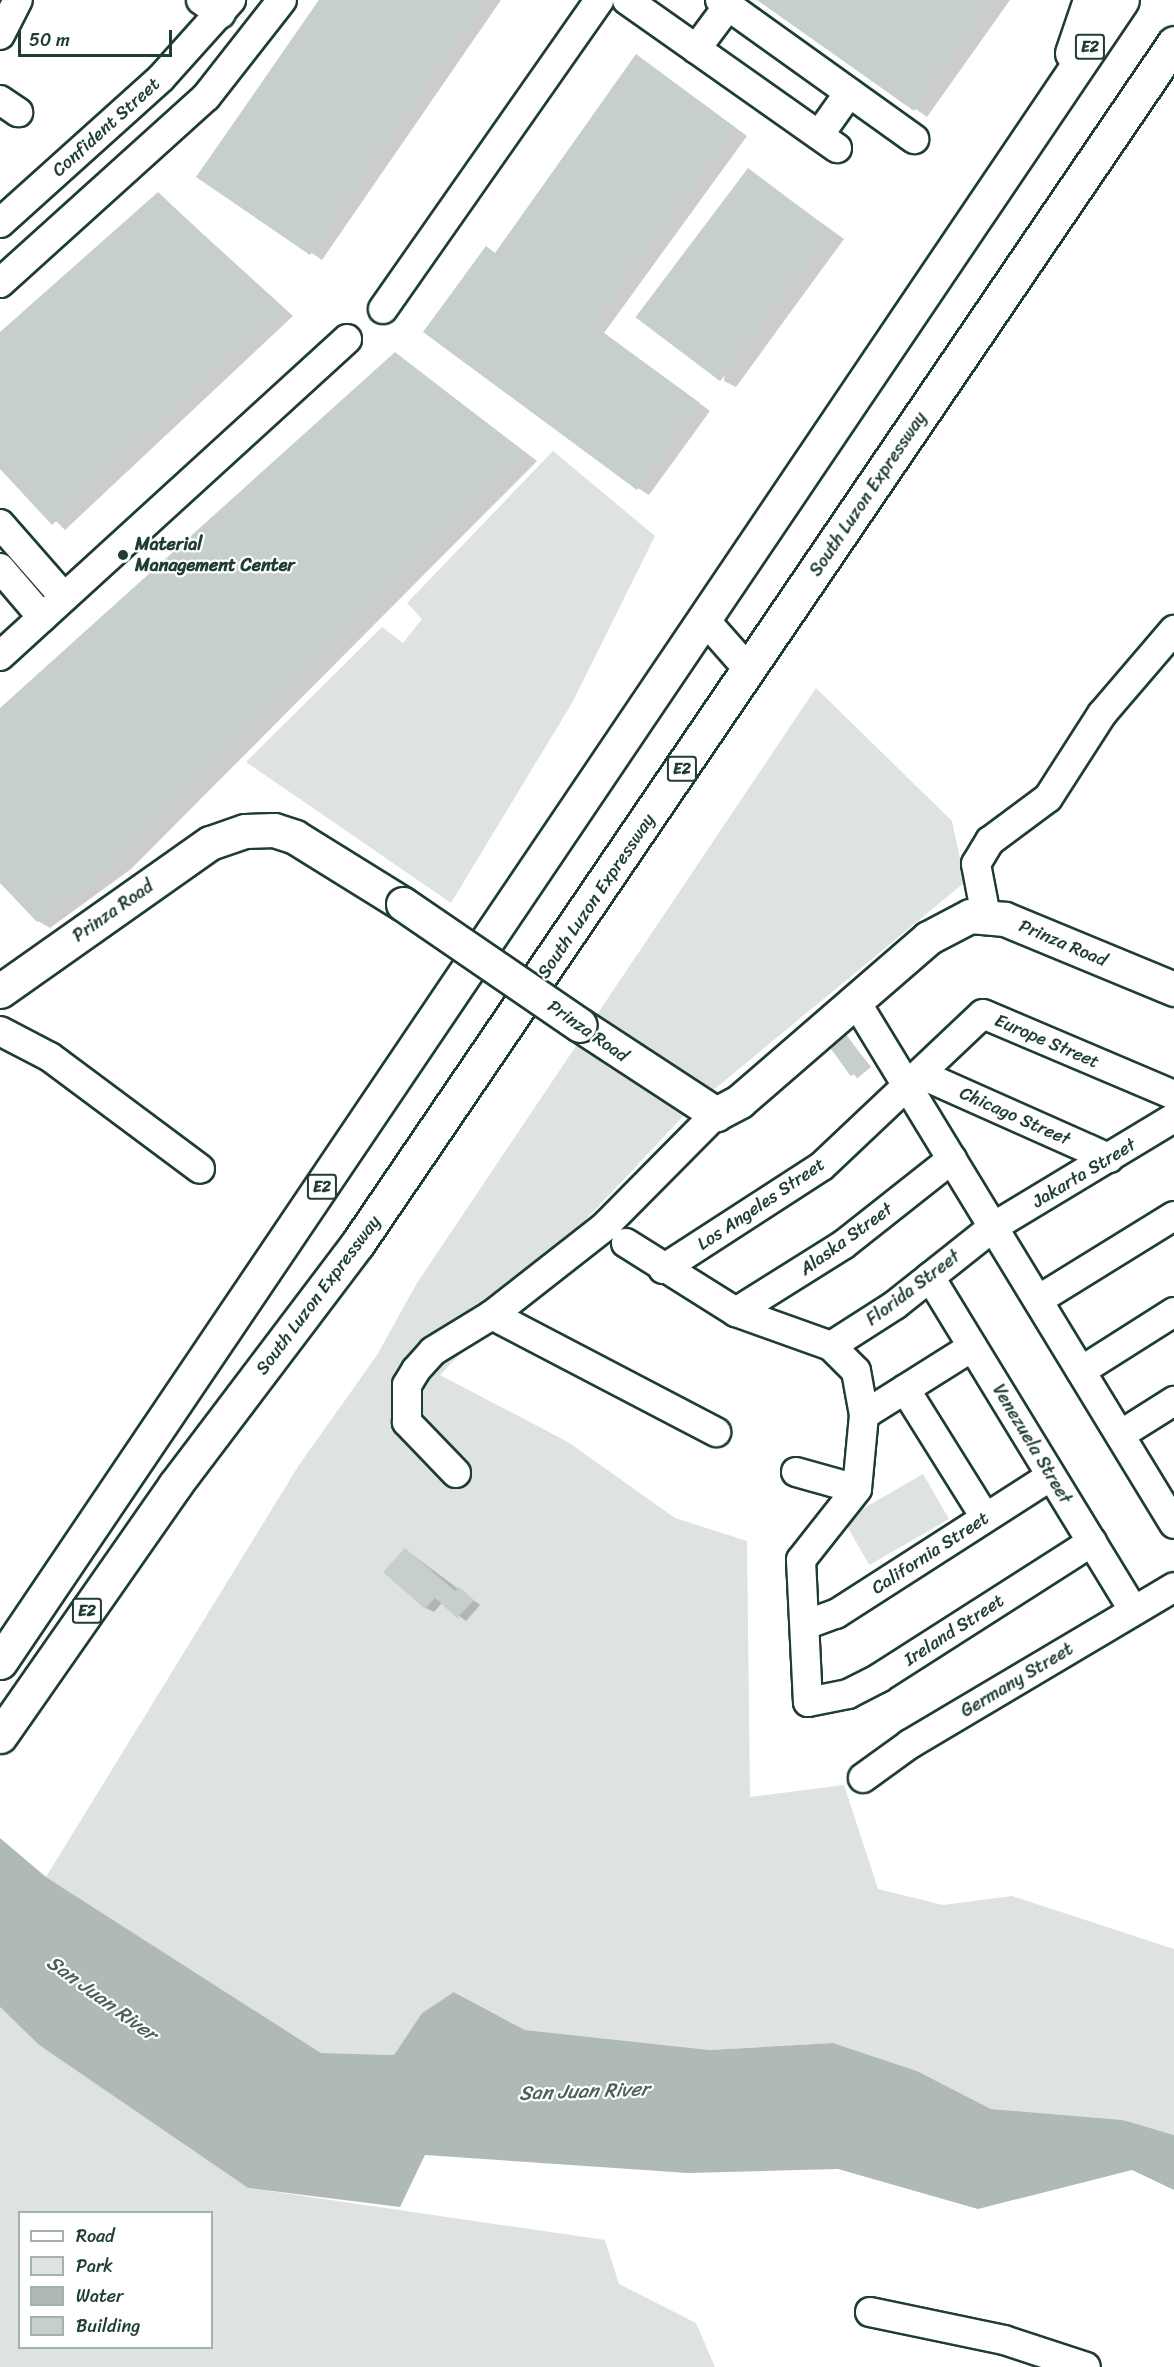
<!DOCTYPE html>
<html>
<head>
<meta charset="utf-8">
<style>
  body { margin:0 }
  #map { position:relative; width:1174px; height:2367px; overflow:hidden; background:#fff; font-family:Sriracha,sans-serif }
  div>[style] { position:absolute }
  .green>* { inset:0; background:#dee3e2; transform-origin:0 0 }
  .water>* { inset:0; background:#afbab7 }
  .shadow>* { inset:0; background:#0003; transform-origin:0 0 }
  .building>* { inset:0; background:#c7cfcc; transform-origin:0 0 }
  .roads { filter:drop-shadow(2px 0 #1f3d34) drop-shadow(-2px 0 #1f3d34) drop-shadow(0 2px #1f3d34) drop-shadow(0 -2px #1f3d34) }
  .minor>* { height:28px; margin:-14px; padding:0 14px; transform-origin:14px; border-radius:14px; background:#fff }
  .major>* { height:33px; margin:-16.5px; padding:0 16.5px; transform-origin:16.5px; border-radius:16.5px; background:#fff }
  .highway>* { height:33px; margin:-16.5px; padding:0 16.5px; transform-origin:16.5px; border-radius:16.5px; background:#fff }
  .bridges { filter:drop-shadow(2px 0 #1f3d34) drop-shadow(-2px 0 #1f3d34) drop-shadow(0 2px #1f3d34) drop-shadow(0 -2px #1f3d34) }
  .major-bridge>* { height:33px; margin:-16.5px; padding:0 16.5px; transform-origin:16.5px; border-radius:16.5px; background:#fff }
  .dots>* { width:16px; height:16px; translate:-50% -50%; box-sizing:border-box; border:3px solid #fff; border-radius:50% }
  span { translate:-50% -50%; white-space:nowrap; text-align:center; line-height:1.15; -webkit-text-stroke:4.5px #fff; paint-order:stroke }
  .shield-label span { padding:2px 4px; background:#fff; border:2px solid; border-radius:4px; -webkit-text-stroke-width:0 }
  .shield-label { font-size:16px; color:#1f3d34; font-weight:700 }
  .street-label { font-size:18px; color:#1f3d34 }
  .poi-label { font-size:18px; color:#1f3d34; font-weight:700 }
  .left { translate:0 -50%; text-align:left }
  .water-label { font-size:20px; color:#4a625b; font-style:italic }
  .legend { position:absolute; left:18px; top:2211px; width:195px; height:138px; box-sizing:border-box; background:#fff; border:2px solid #a5b1ae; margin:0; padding:8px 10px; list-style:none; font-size:18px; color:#1f3d34 }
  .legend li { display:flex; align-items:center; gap:12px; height:30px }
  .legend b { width:30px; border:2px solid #a5b1ae }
  .scale { position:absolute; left:18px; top:30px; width:154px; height:27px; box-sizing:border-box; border:3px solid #1f3d34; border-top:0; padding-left:8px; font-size:18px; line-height:21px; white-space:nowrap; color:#1f3d34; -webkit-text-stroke:4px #fff; paint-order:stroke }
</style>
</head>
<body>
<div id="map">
  <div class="green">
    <div style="clip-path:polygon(553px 451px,655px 536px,572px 703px,451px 903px,246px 762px,382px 627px,403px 643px,422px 619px,407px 603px)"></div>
    <div style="clip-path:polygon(816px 688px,952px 821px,965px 882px,688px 1111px,440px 1375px,568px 1442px,675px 1518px,747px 1541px,750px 1797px,844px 1785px,878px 1889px,943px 1905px,1012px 1896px,1174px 1949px,1174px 2135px,1123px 2120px,991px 2109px,917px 2071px,833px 2043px,710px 2050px,525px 2030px,455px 1992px,422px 2013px,394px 2055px,321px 2053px,46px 1877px,299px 1465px,377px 1355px,417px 1283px)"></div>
    <div style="left:923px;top:1474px;width:52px;height:92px;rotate:60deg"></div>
    <div style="clip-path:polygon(evenodd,0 2007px,39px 2045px,248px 2188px,605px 2240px,619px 2284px,696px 2323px,715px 2367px,0 2367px,0 2007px,20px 2212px,212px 2212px,212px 2348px,20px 2348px,20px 2212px)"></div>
  </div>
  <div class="water">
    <div style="clip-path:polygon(0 1838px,46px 1877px,321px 2053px,394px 2055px,422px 2013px,454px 1992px,525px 2030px,710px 2050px,833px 2043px,917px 2071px,991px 2109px,1123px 2120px,1174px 2135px,1174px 2190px,1132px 2170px,978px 2209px,838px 2169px,688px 2173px,425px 2155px,400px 2207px,248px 2188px,39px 2045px,0 2007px)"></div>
  </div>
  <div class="shadow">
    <div style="clip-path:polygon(319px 0,501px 0,322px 260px,198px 176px)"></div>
    <div style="clip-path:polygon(761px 0,1010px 0,927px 117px)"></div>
    <div style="clip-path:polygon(637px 56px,747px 136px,604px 333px,710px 411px,649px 495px,638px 488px,487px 248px,497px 254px)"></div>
    <div style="clip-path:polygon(748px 170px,844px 239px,736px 387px,724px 381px)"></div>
    <div style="clip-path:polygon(159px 194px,293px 316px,65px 530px,0 467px,0 335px)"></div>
    <div style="clip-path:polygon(396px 354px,537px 461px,131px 869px,50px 928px,38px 921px,0 880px,0 712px)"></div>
    <div style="left:846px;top:1036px;width:40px;height:18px;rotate:51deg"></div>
    <div style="clip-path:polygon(406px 1550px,480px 1605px,466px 1621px,442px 1603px,434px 1612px,426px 1608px,386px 1572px)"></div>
  </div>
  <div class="building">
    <div style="clip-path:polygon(319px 0,486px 0,310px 255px,196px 177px)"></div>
    <div style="clip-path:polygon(757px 0,993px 0,914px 111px)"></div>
    <div style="clip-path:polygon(636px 54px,736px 128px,593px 325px,700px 403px,637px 490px,423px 332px,486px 246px,495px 253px)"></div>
    <div style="left:748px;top:168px;width:106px;height:187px;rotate:37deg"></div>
    <div style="clip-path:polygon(158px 192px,282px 309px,52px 525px,0 469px,0 332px)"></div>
    <div style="clip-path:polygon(395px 352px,526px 453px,119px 863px,37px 922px,0 883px,0 708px)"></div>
    <div style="left:846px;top:1034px;width:37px;height:21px;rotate:54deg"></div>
    <div style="clip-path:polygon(405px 1548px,455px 1591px,459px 1587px,474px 1600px,457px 1618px,435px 1598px,425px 1609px,383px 1572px)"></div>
  </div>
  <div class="roads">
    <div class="minor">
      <div style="left:201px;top:0;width:24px;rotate:35deg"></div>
      <div style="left:627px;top:0;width:257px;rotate:35.2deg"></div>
      <div style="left:720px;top:0;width:239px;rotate:35.6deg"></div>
      <div style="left:0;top:35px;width:39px;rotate:-63deg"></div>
      <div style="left:696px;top:49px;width:54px;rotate:-53.3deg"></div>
      <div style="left:0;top:100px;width:22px;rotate:34deg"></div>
      <div style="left:819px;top:135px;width:52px;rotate:-54.5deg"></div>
      <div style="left:0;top:223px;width:217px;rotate:-42deg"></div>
      <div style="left:161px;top:78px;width:105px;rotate:-48.1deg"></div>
      <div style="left:0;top:283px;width:278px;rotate:-42.1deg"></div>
      <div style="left:206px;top:97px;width:123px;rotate:-51.9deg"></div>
      <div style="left:383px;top:309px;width:377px;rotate:-55deg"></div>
      <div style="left:0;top:524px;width:97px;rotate:48.8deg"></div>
      <div style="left:0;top:568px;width:65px;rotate:49.4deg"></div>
      <div style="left:704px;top:619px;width:68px;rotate:48.6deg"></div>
      <div style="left:0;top:656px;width:470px;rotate:-42.4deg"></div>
      <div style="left:986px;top:916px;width:53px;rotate:-100.9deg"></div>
      <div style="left:976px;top:864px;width:27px;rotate:-59deg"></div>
      <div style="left:990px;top:841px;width:72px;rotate:-36.6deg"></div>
      <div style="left:1048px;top:798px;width:100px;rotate:-57.3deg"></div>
      <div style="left:1102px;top:714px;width:111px;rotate:-49.4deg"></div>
      <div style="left:856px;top:1002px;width:611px;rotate:58.65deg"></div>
      <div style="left:0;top:1031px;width:56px;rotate:27.5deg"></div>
      <div style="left:50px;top:1057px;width:187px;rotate:36.7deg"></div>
      <div style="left:920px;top:1074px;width:207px;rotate:24deg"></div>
      <div style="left:626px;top:1243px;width:130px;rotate:32.1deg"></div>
      <div style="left:736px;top:1312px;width:101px;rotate:19.7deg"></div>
      <div style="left:831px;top:1346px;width:35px;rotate:45deg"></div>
      <div style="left:856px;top:1371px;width:45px;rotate:79.7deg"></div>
      <div style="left:864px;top:1415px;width:74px;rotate:95.4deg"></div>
      <div style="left:857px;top:1489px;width:90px;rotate:128.3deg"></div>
      <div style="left:801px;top:1560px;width:142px;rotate:87.2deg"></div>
      <div style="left:808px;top:1702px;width:41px;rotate:-11.3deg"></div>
      <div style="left:848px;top:1694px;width:35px;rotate:-27deg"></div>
      <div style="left:879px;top:1678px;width:253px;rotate:-32.6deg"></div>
      <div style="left:663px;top:1269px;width:189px;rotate:-32.9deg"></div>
      <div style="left:822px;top:1166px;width:221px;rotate:-43.4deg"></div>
      <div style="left:983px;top:1014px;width:207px;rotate:23deg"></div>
      <div style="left:930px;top:1277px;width:391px;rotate:58.6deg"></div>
      <div style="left:1038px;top:1300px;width:160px;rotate:-31.7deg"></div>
      <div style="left:736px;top:1312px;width:126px;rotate:-32.1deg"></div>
      <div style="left:843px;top:1245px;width:139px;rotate:-38.3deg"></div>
      <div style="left:492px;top:1315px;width:253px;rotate:27.6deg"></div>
      <div style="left:831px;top:1346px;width:76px;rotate:-32.6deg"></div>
      <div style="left:895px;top:1305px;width:125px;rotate:-38.5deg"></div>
      <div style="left:993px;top:1227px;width:211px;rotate:-31.1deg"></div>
      <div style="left:1081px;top:1371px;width:110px;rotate:-32.4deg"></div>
      <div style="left:905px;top:1389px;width:151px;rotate:58deg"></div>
      <div style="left:864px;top:1415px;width:128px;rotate:-32.2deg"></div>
      <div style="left:1120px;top:1435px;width:64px;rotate:-32.2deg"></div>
      <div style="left:796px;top:1472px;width:63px;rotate:15.6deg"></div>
      <div style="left:456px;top:1473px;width:71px;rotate:-133.9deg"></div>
      <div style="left:407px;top:1422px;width:37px;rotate:-90deg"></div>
      <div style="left:407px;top:1385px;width:17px;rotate:-59deg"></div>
      <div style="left:416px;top:1370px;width:25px;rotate:-48deg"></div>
      <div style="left:433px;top:1351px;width:69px;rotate:-31.4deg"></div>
      <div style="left:492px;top:1315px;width:141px;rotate:-38.1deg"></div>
      <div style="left:603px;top:1228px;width:161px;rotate:-45.3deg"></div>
      <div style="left:805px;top:1625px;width:33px;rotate:-20deg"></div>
      <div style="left:836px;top:1614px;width:255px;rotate:-32.7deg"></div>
      <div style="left:863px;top:1778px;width:58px;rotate:-35.9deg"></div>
      <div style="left:910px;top:1744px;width:307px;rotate:-30.7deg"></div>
      <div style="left:870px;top:2312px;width:137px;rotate:11.8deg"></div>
      <div style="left:1004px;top:2340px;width:86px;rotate:18.2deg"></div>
    </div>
    <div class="major">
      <div style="left:0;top:991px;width:257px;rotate:-35.2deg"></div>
      <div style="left:210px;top:843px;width:37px;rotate:-19deg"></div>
      <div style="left:245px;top:831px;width:29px;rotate:-2deg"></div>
      <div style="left:274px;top:830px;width:22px;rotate:18deg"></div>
      <div style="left:295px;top:837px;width:127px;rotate:31.8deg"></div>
      <div style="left:580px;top:1025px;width:163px;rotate:33.2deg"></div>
      <div style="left:716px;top:1114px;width:27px;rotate:-28deg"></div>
      <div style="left:740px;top:1101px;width:249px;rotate:-40.9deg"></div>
      <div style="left:928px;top:938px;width:47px;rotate:-27.6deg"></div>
      <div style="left:970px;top:916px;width:35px;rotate:5deg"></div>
      <div style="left:1005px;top:919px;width:183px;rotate:22.5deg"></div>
    </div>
    <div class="highway">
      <div style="left:1072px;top:53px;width:56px;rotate:-71.2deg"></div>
      <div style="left:0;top:1662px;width:2005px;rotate:-55.98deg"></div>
      <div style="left:0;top:1736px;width:306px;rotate:-55.1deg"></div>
      <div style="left:175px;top:1485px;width:303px;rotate:-52.9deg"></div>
      <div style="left:358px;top:1243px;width:1451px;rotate:-55.78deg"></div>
    </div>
  </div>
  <div class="bridges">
    <div class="major-bridge">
      <div style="left:403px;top:904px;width:214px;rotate:34.4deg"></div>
    </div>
  </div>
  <div class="dots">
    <div style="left:123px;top:555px;background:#1f3d34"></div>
  </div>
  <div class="shield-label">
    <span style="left:1090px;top:47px">E2</span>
    <span style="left:682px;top:769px">E2</span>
    <span style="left:322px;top:1187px">E2</span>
    <span style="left:87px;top:1611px">E2</span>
  </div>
  <div class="street-label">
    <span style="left:106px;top:127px;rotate:-42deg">Confident Street</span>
    <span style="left:868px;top:494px;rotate:-56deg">South Luzon Expressway</span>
    <span style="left:596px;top:896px;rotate:-56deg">South Luzon Expressway</span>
    <span style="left:113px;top:911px;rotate:-35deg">Prinza Road</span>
    <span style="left:1063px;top:943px;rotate:23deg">Prinza Road</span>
    <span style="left:588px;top:1031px;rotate:35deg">Prinza Road</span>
    <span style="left:1047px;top:1041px;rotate:23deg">Europe Street</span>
    <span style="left:1015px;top:1116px;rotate:24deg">Chicago Street</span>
    <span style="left:1084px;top:1173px;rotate:-31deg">Jakarta Street</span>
    <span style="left:761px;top:1204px;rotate:-34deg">Los Angeles Street</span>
    <span style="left:846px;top:1239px;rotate:-36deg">Alaska Street</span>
    <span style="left:913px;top:1288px;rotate:-37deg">Florida Street</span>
    <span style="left:318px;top:1295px;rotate:-53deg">South Luzon Expressway</span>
    <span style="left:1032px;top:1444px;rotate:59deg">Venezuela Street</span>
    <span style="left:930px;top:1553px;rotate:-33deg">California Street</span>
    <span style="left:954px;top:1630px;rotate:-33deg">Ireland Street</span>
    <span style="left:1017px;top:1680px;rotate:-31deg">Germany Street</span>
  </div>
  <div class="poi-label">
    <span class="left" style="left:135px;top:555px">Material<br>Management Center</span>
  </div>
  <div class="water-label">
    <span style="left:102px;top:1998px;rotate:36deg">San Juan River</span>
    <span style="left:584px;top:2091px;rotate:-2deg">San Juan River</span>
  </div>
  <ul class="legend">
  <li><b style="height:8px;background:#fff"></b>Road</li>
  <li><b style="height:16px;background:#dee3e2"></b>Park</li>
  <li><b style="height:16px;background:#afbab7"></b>Water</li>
  <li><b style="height:16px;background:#c7cfcc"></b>Building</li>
  </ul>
  <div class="scale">50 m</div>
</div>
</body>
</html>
